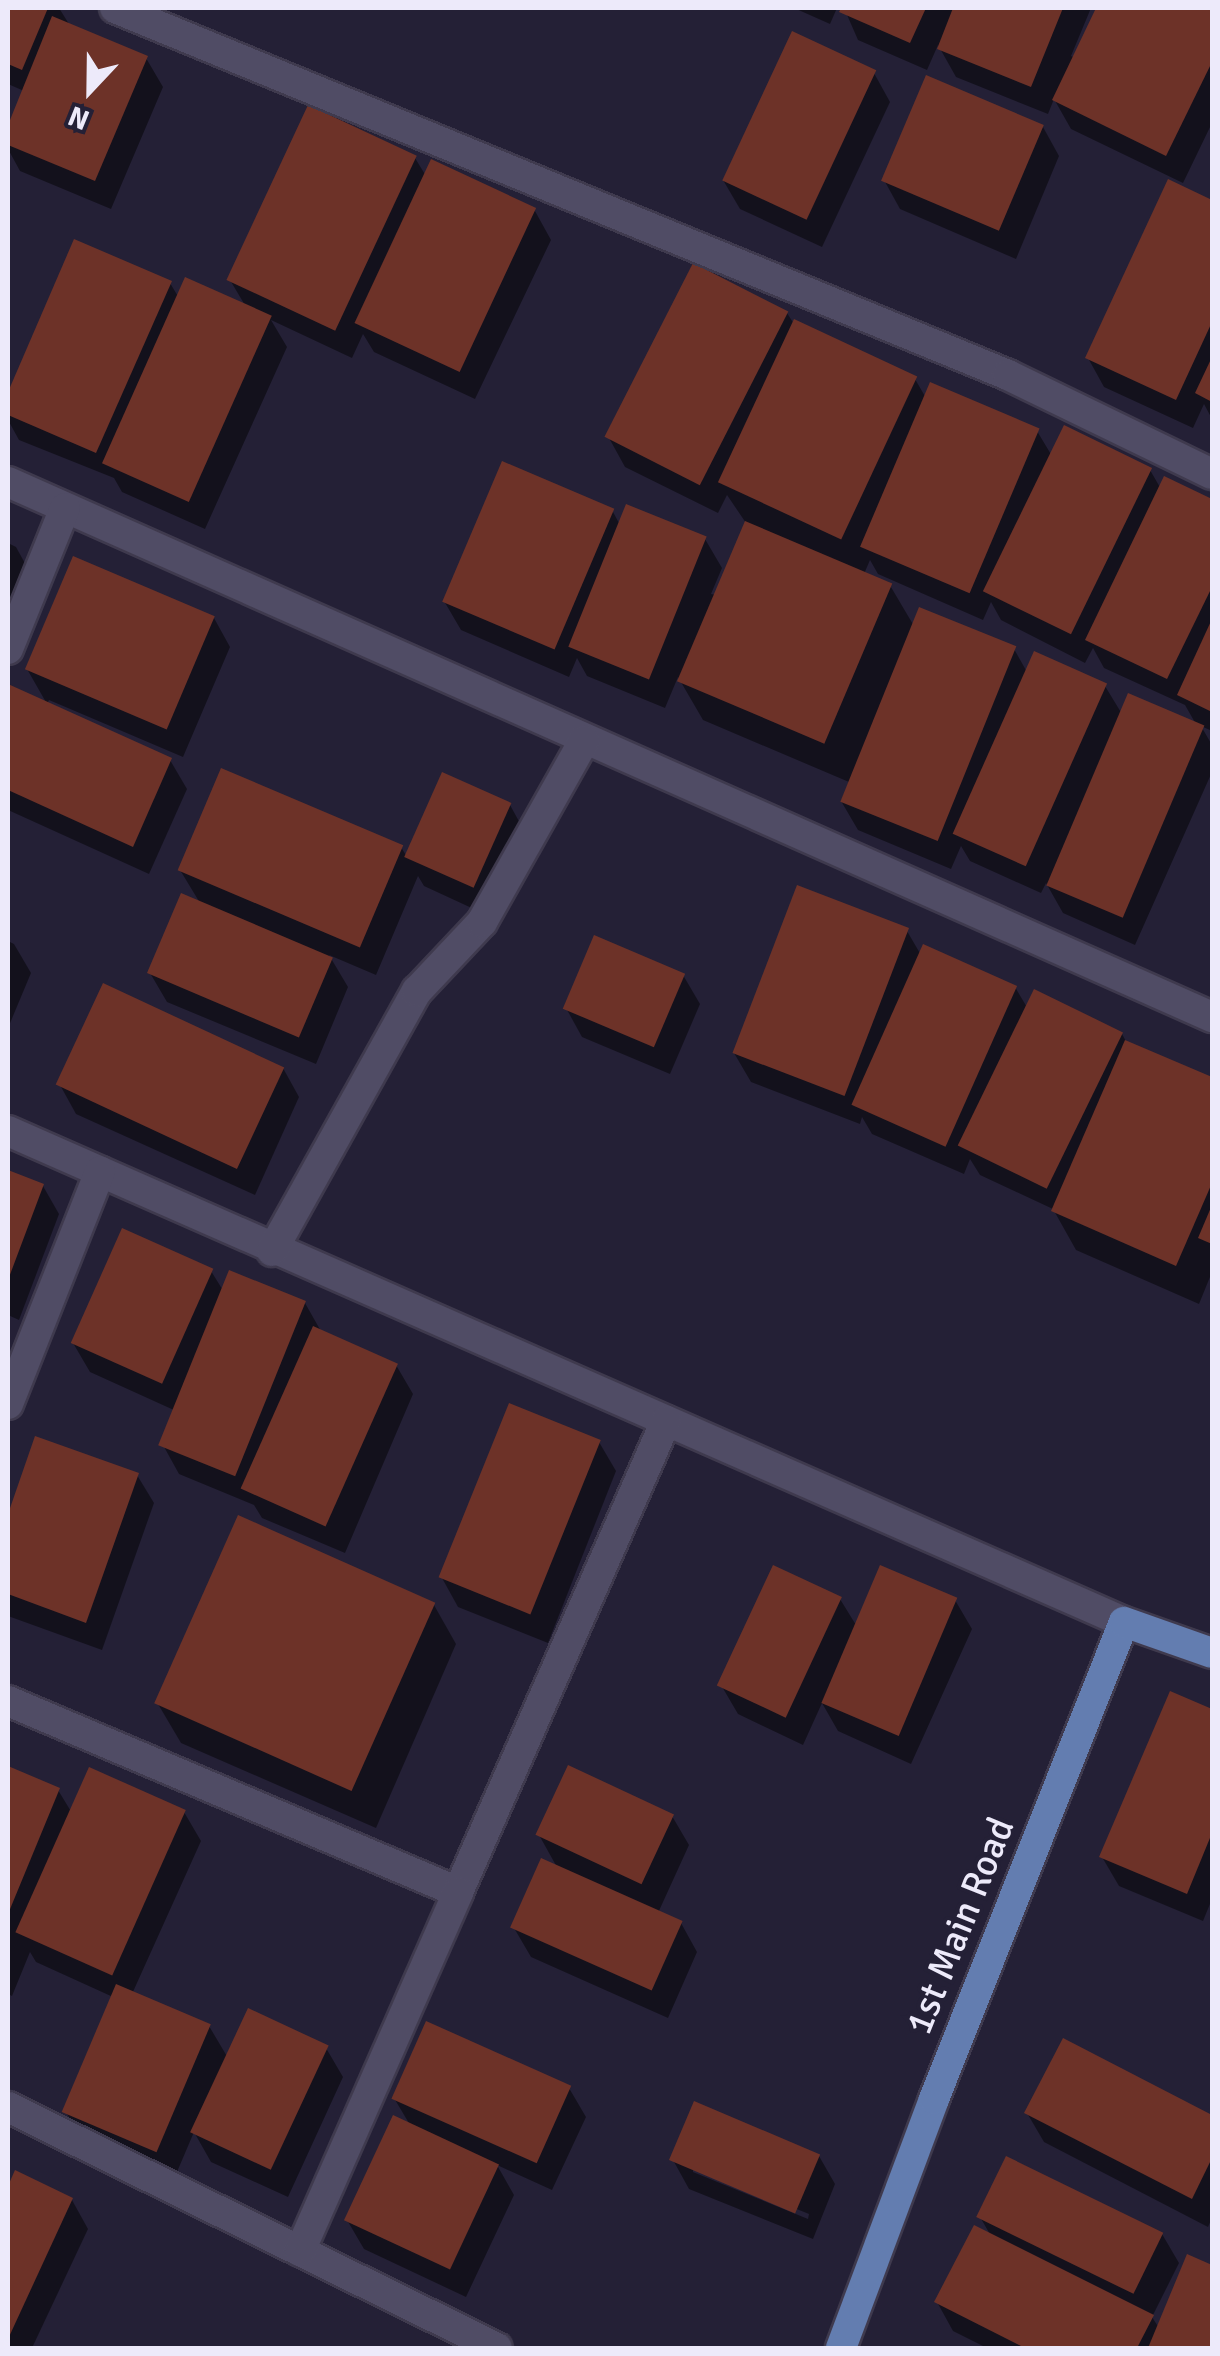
<!DOCTYPE html>
<html>
<head>
<meta charset="utf-8">
<style>
  body { margin:0 }
  #map { position:relative; width:1220px; height:2356px; overflow:hidden; background:#242036; font-family:Signika,sans-serif }
  div>[style] { position:absolute }
  .shadow>* { inset:0; background:#0007 }
  .building>* { inset:0; background:#6d3228; transform-origin:0 0 }
  .roads { filter:drop-shadow(2px 0 #3f3a4e) drop-shadow(-2px 0 #3f3a4e) drop-shadow(0 2px #3f3a4e) drop-shadow(0 -2px #3f3a4e) }
  .minor>* { height:30px; margin:-15px; padding:0 15px; transform-origin:15px; border-radius:15px; background:#504c65 }
  .major>* { height:30px; margin:-15px; padding:0 15px; transform-origin:15px; border-radius:15px; background:#637db0 }
  span { translate:-50% -50%; white-space:nowrap; text-align:center; line-height:1.15; -webkit-text-stroke:8px #242036; paint-order:stroke }
  .street-label { font-size:38px; color:#edeafa }
  .frame { position:absolute; inset:0; border:10px solid #edeafa; pointer-events:none }
  .north { position:absolute; left:40px; top:40px; width:100px; height:100px; -webkit-text-stroke:8px #242036; paint-order:stroke; rotate:202deg; font-size:28px; font-weight:700; line-height:40px; text-align:center; color:#edeafa }
  .north::after { content:''; display:block; margin:auto; width:35px; height:45px; background:#edeafa; clip-path:polygon(50% 0,100% 100%,50% 72%,0 100%) }
</style>
</head>
<body>
<div id="map">
  <div class="shadow">
    <div style="clip-path:polygon(8px 8px,59px 8px,69px 24px,146px 58px,163px 87px,111px 209px,20px 171px,8px 149px,8px 131px,24px 91px,8px 84px)"></div>
    <div style="clip-path:polygon(794px 8px,837px 8px,830px 24px)"></div>
    <div style="clip-path:polygon(844px 8px,1091px 8px,1071px 56px,1075px 58px,1099px 8px,1212px 8px,1212px 123px,1183px 183px,1071px 129px,1054px 99px,1048px 114px,956px 77px,938px 45px,927px 70px,858px 40px)"></div>
    <div style="clip-path:polygon(874px 73px,890px 102px,822px 247px,740px 209px,723px 180px)"></div>
    <div style="clip-path:polygon(1043px 127px,1059px 156px,1016px 259px,900px 209px,884px 180px)"></div>
    <div style="clip-path:polygon(415px 158px,426px 176px,535px 211px,551px 240px,475px 399px,374px 352px,363px 334px,352px 358px,271px 320px,287px 347px,205px 529px,122px 492px,114px 478px,19px 440px,8px 420px,8px 398px,75px 242px,170px 283px,179px 298px,246px 307px,230px 280px)"></div>
    <div style="clip-path:polygon(1169px 182px,1212px 202px,1212px 419px,1204px 404px,1193px 428px,1104px 387px,1088px 358px)"></div>
    <div style="clip-path:polygon(evenodd,787px 313px,794px 324px,915px 379px,926px 398px,1037px 431px,1052px 456px,1150px 470px,1161px 489px,1165px 479px,1212px 502px,1212px 731px,1201px 726px,1212px 745px,1212px 772px,1135px 945px,1063px 913px,1046px 883px,1041px 893px,970px 861px,961px 846px,951px 869px,858px 830px,841px 801px,849px 782px,703px 720px,678px 677px,665px 708px,587px 676px,577px 658px,569px 677px,461px 630px,444px 601px,612px 510px,620px 525px,705px 539px,722px 568px,711px 594px,716px 595px,746px 523px,727px 495px,718px 513px,625px 467px,609px 438px,787px 313px,870px 560px,878px 574px,983px 620px,991px 602px,1001px 620px,1085px 663px,1093px 648px,1104px 668px,1185px 705px,1197px 726px,1122px 714px,1105px 686px,1027px 672px,1014px 649px,914px 626px,888px 582px,864px 574px,870px 560px)"></div>
    <div style="clip-path:polygon(8px 543px,16px 547px,32px 576px,8px 628px)"></div>
    <div style="clip-path:polygon(214px 618px,230px 647px,183px 757px,49px 700px,47px 704px,27px 669px)"></div>
    <div style="clip-path:polygon(8px 687px,170px 760px,187px 789px,149px 874px,8px 810px)"></div>
    <div style="clip-path:polygon(510px 805px,526px 834px,489px 916px,424px 886px,418px 876px,376px 975px,329px 955px,348px 987px,316px 1064px,167px 1002px,150px 973px,200px 903px,180px 870px,401px 847px,407px 857px)"></div>
    <div style="clip-path:polygon(907px 931px,921px 955px,1015px 987px,1028px 1009px,1122px 1034px,1128px 1045px,1212px 1080px,1212px 1272px,1199px 1304px,1076px 1250px,1053px 1209px,980px 1175px,970px 1159px,964px 1174px,872px 1134px,862px 1117px,860px 1124px,751px 1082px,734px 1053px)"></div>
    <div style="clip-path:polygon(8px 941px,14px 944px,31px 973px,8px 1028px)"></div>
    <div style="clip-path:polygon(683px 975px,700px 1004px,670px 1074px,582px 1037px,566px 1008px)"></div>
    <div style="clip-path:polygon(283px 1068px,299px 1097px,255px 1195px,76px 1114px,60px 1085px)"></div>
    <div style="clip-path:polygon(8px 1173px,43px 1186px,59px 1214px,19px 1320px,8px 1315px)"></div>
    <div style="clip-path:polygon(211px 1271px,224px 1292px,305px 1303px,322px 1333px,396px 1365px,413px 1394px,345px 1553px,262px 1518px,254px 1505px,179px 1474px,163px 1445px,176px 1411px,90px 1372px,73px 1343px)"></div>
    <div style="clip-path:polygon(37px 1439px,137px 1475px,154px 1503px,102px 1650px,8px 1616px,8px 1521px)"></div>
    <div style="clip-path:polygon(599px 1442px,616px 1471px,548px 1643px,458px 1607px,442px 1578px)"></div>
    <div style="clip-path:polygon(840px 1599px,856px 1625px,955px 1600px,972px 1629px,911px 1764px,838px 1731px,822px 1703px,803px 1745px,738px 1714px,721px 1685px)"></div>
    <div style="clip-path:polygon(434px 1605px,456px 1644px,376px 1828px,181px 1743px,158px 1704px)"></div>
    <div style="clip-path:polygon(1172px 1695px,1212px 1712px,1212px 1899px,1203px 1921px,1119px 1886px,1102px 1857px)"></div>
    <div style="clip-path:polygon(8px 1769px,58px 1790px,72px 1813px,184px 1812px,201px 1841px,132px 1994px,209px 2026px,228px 2058px,326px 2048px,343px 2077px,288px 2197px,211px 2162px,194px 2132px,174px 2179px,82px 2140px,66px 2112px,113px 1997px,36px 1962px,30px 1952px,12px 1996px,8px 1994px)"></div>
    <div style="clip-path:polygon(672px 1816px,689px 1845px,658px 1913px,681px 1923px,697px 1952px,668px 2018px,531px 1957px,514px 1928px,558px 1869px,539px 1835px)"></div>
    <div style="clip-path:polygon(1064px 2041px,1212px 2117px,1212px 2218px,1208px 2227px,1044px 2142px,1027px 2113px)"></div>
    <div style="clip-path:polygon(569px 2088px,586px 2117px,552px 2190px,497px 2165px,514px 2195px,466px 2297px,364px 2249px,347px 2220px,410px 2125px,394px 2098px)"></div>
    <div style="clip-path:polygon(evenodd,819px 2156px,835px 2184px,813px 2239px,689px 2189px,673px 2160px,819px 2156px,693px 2167px,809px 2214px,808px 2219px,693px 2172px,693px 2167px)"></div>
    <div style="clip-path:polygon(16px 2174px,72px 2200px,88px 2229px,32px 2348px,8px 2348px,8px 2192px)"></div>
    <div style="clip-path:polygon(980px 2217px,1162px 2234px,1179px 2263px,1152px 2317px,1159px 2328px,1189px 2258px,1212px 2268px,1212px 2348px,987px 2348px,953px 2331px,937px 2302px,991px 2236px)"></div>
  </div>
  <div class="building">
    <div style="clip-path:polygon(8px 8px,48px 8px,22px 70px,8px 64px)"></div>
    <div style="clip-path:polygon(841px 8px,926px 8px,910px 43px,839px 12px)"></div>
    <div style="clip-path:polygon(953px 8px,1063px 8px,1031px 87px,937px 49px)"></div>
    <div style="clip-path:polygon(1096px 8px,1212px 8px,1212px 62px,1166px 156px,1052px 100px)"></div>
    <div style="clip-path:polygon(52px 16px,148px 56px,95px 181px,8px 145px,8px 125px)"></div>
    <div style="left:792px;top:31px;width:93px;height:165px;rotate:25deg"></div>
    <div style="left:926px;top:75px;width:128px;height:115px;rotate:23deg"></div>
    <div style="left:308px;top:105px;width:120px;height:193px;rotate:25deg"></div>
    <div style="left:431px;top:159px;width:116px;height:181px;rotate:25deg"></div>
    <div style="clip-path:polygon(1168px 179px,1212px 200px,1212px 322px,1176px 400px,1085px 358px)"></div>
    <div style="clip-path:polygon(74px 239px,172px 281px,96px 453px,8px 415px,8px 392px)"></div>
    <div style="left:693px;top:263px;width:107px;height:195px;rotate:27deg"></div>
    <div style="left:185px;top:277px;width:95px;height:204px;rotate:24deg"></div>
    <div style="left:794px;top:319px;width:136px;height:180px;rotate:25deg"></div>
    <div style="clip-path:polygon(1212px 357px,1212px 402px,1195px 393px)"></div>
    <div style="left:930px;top:382px;width:119px;height:179px;rotate:23deg"></div>
    <div style="left:1064px;top:425px;width:98px;height:185px;rotate:26deg"></div>
    <div style="left:502px;top:461px;width:122px;height:153px;rotate:23deg"></div>
    <div style="clip-path:polygon(1164px 476px,1212px 499px,1212px 587px,1167px 679px,1085px 640px)"></div>
    <div style="left:626px;top:504px;width:87px;height:154px;rotate:22deg"></div>
    <div style="left:745px;top:521px;width:160px;height:174px;rotate:23deg"></div>
    <div style="left:73px;top:556px;width:154px;height:123px;rotate:23deg"></div>
    <div style="left:919px;top:607px;width:105px;height:210px;rotate:22deg"></div>
    <div style="clip-path:polygon(1212px 619px,1212px 712px,1177px 695px)"></div>
    <div style="left:1034px;top:651px;width:80px;height:200px;rotate:24deg"></div>
    <div style="clip-path:polygon(8px 684px,172px 758px,133px 847px,8px 790px)"></div>
    <div style="left:1128px;top:693px;width:83px;height:209px;rotate:23deg"></div>
    <div style="left:221px;top:768px;width:198px;height:111px;rotate:23deg"></div>
    <div style="left:442px;top:772px;width:76px;height:93px;rotate:24deg"></div>
    <div style="left:797px;top:885px;width:120px;height:180px;rotate:21deg"></div>
    <div style="left:181px;top:893px;width:165px;height:87px;rotate:23deg"></div>
    <div style="left:594px;top:935px;width:99px;height:80px;rotate:23deg"></div>
    <div style="left:923px;top:944px;width:103px;height:176px;rotate:24deg"></div>
    <div style="left:103px;top:983px;width:200px;height:112px;rotate:25deg"></div>
    <div style="left:1034px;top:989px;width:99px;height:174px;rotate:26deg"></div>
    <div style="clip-path:polygon(1125px 1040px,1212px 1077px,1212px 1183px,1176px 1266px,1051px 1211px)"></div>
    <div style="clip-path:polygon(8px 1170px,44px 1184px,8px 1280px)"></div>
    <div style="clip-path:polygon(1212px 1205px,1212px 1244px,1198px 1238px)"></div>
    <div style="left:122px;top:1228px;width:100px;height:126px;rotate:24deg"></div>
    <div style="left:229px;top:1270px;width:83px;height:189px;rotate:22deg"></div>
    <div style="left:313px;top:1326px;width:93px;height:178px;rotate:24deg"></div>
    <div style="left:509px;top:1403px;width:99px;height:188px;rotate:22deg"></div>
    <div style="clip-path:polygon(35px 1436px,139px 1473px,86px 1623px,8px 1594px,8px 1514px)"></div>
    <div style="left:238px;top:1515px;width:216px;height:206px;rotate:24deg"></div>
    <div style="left:773px;top:1565px;width:76px;height:133px;rotate:25deg"></div>
    <div style="left:880px;top:1565px;width:84px;height:150px;rotate:23deg"></div>
    <div style="clip-path:polygon(1170px 1691px,1212px 1709px,1212px 1833px,1187px 1894px,1099px 1857px)"></div>
    <div style="left:568px;top:1765px;width:117px;height:77px;rotate:25deg"></div>
    <div style="clip-path:polygon(8px 1766px,60px 1788px,8px 1914px)"></div>
    <div style="left:89px;top:1767px;width:106px;height:181px;rotate:24deg"></div>
    <div style="left:541px;top:1858px;width:155px;height:76px;rotate:24deg"></div>
    <div style="left:116px;top:1984px;width:103px;height:139px;rotate:23deg"></div>
    <div style="left:248px;top:2008px;width:89px;height:137px;rotate:25deg"></div>
    <div style="left:426px;top:2021px;width:159px;height:85px;rotate:24deg"></div>
    <div style="clip-path:polygon(1063px 2038px,1212px 2115px,1212px 2158px,1192px 2199px,1024px 2113px)"></div>
    <div style="left:694px;top:2101px;width:137px;height:64px;rotate:23deg"></div>
    <div style="left:393px;top:2115px;width:117px;height:116px;rotate:25deg"></div>
    <div style="left:1006px;top:2156px;width:175px;height:68px;rotate:26deg"></div>
    <div style="clip-path:polygon(15px 2170px,73px 2198px,8px 2339px,8px 2186px)"></div>
    <div style="clip-path:polygon(974px 2225px,1154px 2315px,1137px 2348px,1025px 2348px,934px 2302px)"></div>
    <div style="clip-path:polygon(1187px 2254px,1212px 2265px,1212px 2348px,1148px 2348px)"></div>
  </div>
  <div class="roads">
    <div class="minor">
      <div style="left:115px;top:8px;width:965px;rotate:22.34deg"></div>
      <div style="left:1008px;top:375px;width:227px;rotate:25.9deg"></div>
      <div style="left:8px;top:482px;width:1318px;rotate:23.96deg"></div>
      <div style="left:8px;top:649px;width:152px;rotate:-68deg"></div>
      <div style="left:8px;top:1131px;width:1219px;rotate:23.75deg"></div>
      <div style="left:272px;top:1251px;width:298px;rotate:-60.9deg"></div>
      <div style="left:417px;top:991px;width:95px;rotate:-46.7deg"></div>
      <div style="left:482px;top:922px;width:208px;rotate:-60.6deg"></div>
      <div style="left:8px;top:1404px;width:250px;rotate:-68.4deg"></div>
      <div style="left:8px;top:1701px;width:489px;rotate:23deg"></div>
      <div style="left:458px;top:1892px;width:515px;rotate:-66.17deg"></div>
      <div style="left:8px;top:2107px;width:545px;rotate:26.24deg"></div>
      <div style="left:300px;top:2251px;width:392px;rotate:-66.2deg"></div>
    </div>
    <div class="major">
      <div style="left:841px;top:2348px;width:266px;rotate:-69.5deg"></div>
      <div style="left:934px;top:2099px;width:513px;rotate:-68.28deg"></div>
      <div style="left:1124px;top:1622px;width:93px;rotate:19.4deg"></div>
    </div>
  </div>
  <div class="street-label">
    <span style="left:960px;top:1926px;rotate:-68deg">1st Main Road</span>
  </div>
  <div class="frame"></div>
  <div class="north">N</div>
</div>
</body>
</html>
